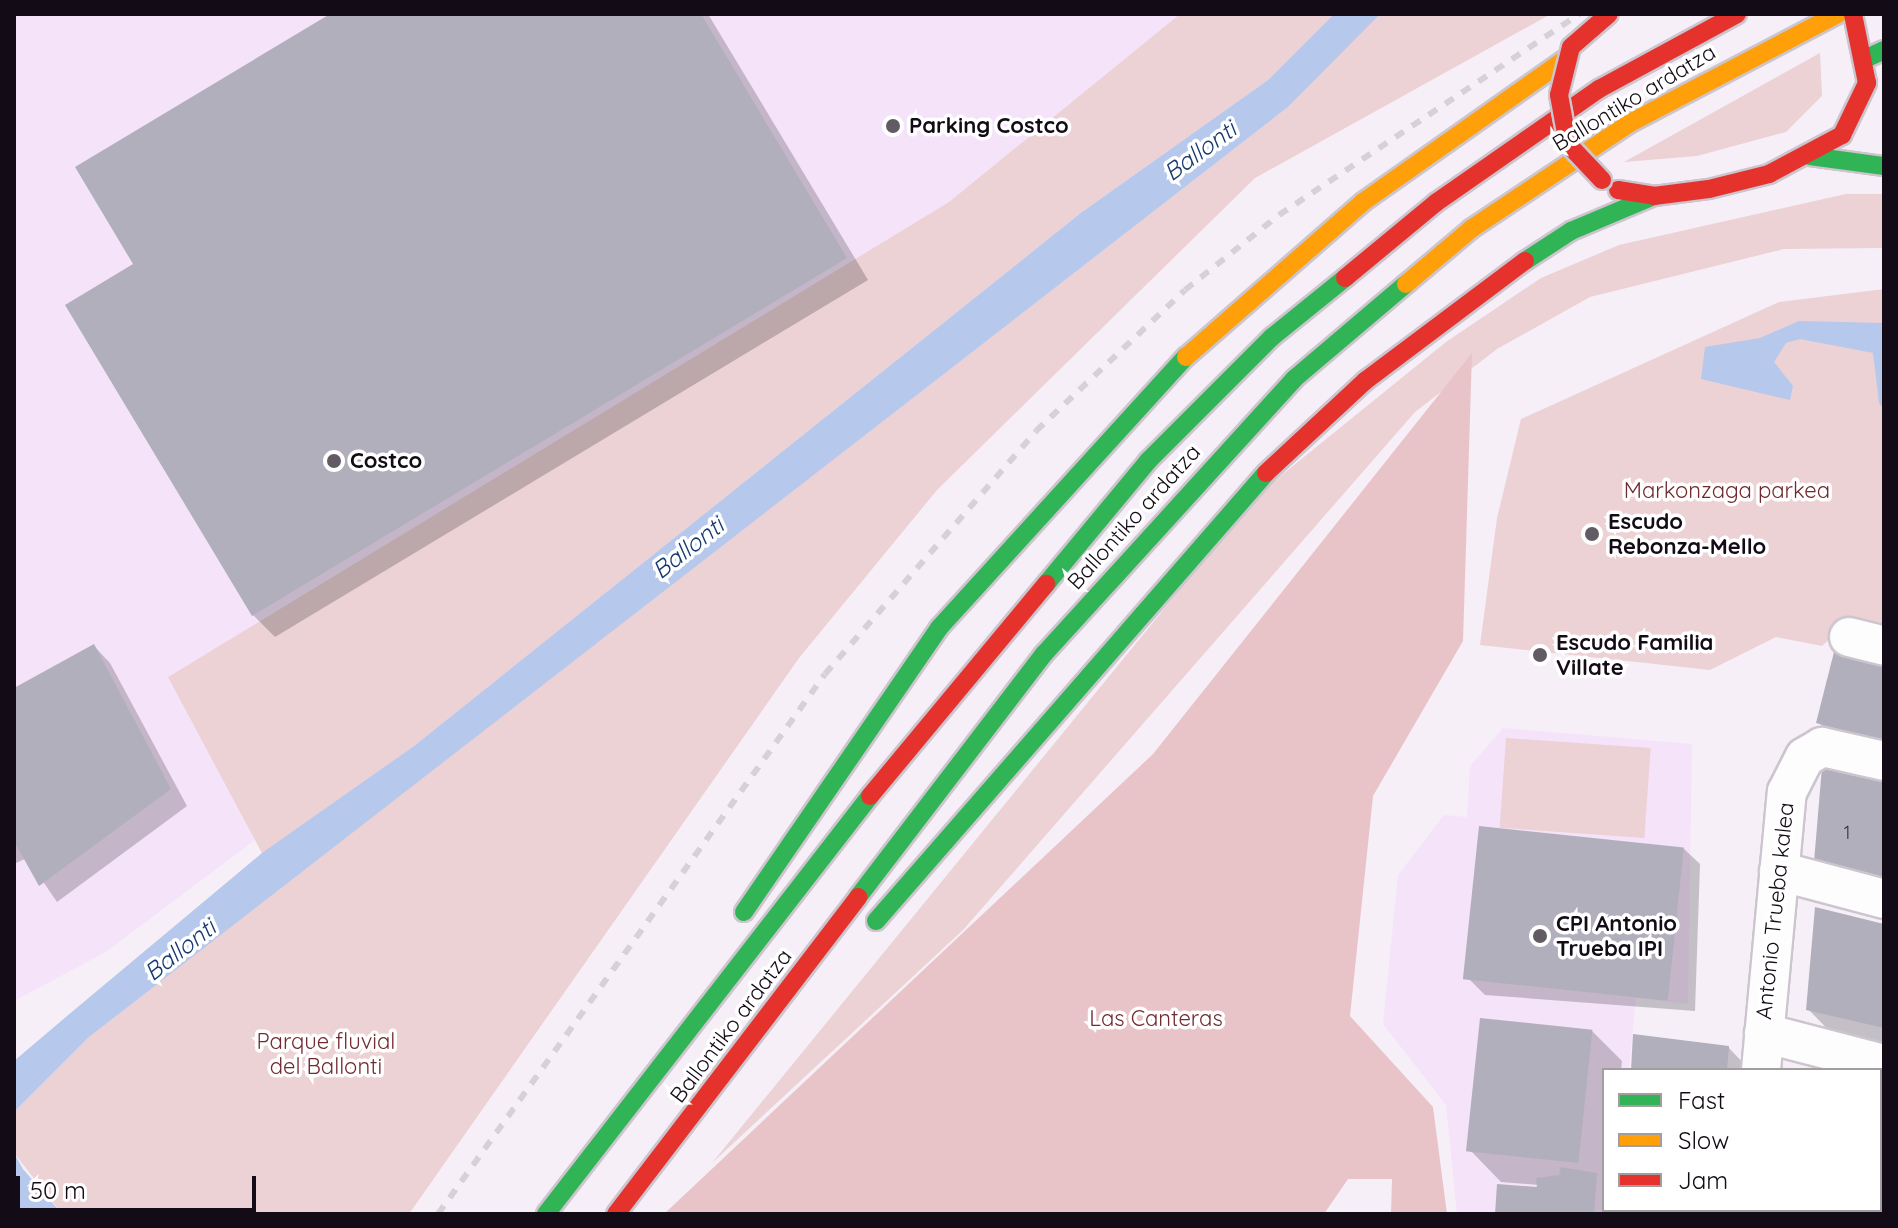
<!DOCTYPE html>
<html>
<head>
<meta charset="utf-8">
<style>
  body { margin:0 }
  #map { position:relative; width:1898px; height:1228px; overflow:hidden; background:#f6eff8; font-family:Quicksand,sans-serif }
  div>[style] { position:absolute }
  .built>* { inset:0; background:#f5e3fa }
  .green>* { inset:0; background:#ecd1d5; transform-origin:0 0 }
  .forest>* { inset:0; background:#e8c4c8 }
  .water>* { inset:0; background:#b6c8eb }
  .shadow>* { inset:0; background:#0003 }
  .stream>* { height:10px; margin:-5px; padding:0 5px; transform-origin:5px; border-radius:5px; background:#b6c8eb }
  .building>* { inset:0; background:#b2afbc; transform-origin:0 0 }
  .roads { filter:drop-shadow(2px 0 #ccc5ce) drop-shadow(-2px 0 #ccc5ce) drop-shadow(0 2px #ccc5ce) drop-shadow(0 -2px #ccc5ce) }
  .street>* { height:38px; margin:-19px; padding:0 19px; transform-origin:19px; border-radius:19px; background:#fefdfe }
  .fast>* { height:18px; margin:-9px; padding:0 9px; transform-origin:9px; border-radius:9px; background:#30b455 }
  .slow>* { height:18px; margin:-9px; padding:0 9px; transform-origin:9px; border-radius:9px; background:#ff9f0a }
  .jam>* { height:18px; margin:-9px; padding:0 9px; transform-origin:9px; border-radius:9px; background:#e5322d }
  .rail>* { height:6px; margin-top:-3px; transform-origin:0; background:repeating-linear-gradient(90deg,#d5d2d5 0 10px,transparent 0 20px) }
  .bridges { filter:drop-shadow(2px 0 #ccc5ce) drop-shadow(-2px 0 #ccc5ce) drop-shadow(0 2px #ccc5ce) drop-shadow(0 -2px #ccc5ce) }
  .jam-bridge>* { height:18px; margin:-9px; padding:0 9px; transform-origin:9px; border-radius:9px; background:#e5322d }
  .dots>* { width:22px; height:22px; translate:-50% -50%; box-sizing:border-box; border:4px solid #fff; border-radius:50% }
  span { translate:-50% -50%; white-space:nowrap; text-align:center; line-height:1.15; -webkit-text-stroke:7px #fff; paint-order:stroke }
  .number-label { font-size:18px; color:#3b343f }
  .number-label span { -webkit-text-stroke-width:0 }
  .street-label { font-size:22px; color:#130b15 }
  .poi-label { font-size:22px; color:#130b15; font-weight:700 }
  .left { translate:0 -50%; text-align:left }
  .park-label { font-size:22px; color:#712a2f }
  .water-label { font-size:24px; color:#163a70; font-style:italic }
  .frame { position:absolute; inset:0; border:16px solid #130b15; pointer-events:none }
  .legend { position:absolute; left:1602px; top:1068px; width:280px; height:144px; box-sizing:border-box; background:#fff; border:2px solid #a19da1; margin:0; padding:10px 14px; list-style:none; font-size:24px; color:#130b15 }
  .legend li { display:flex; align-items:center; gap:16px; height:40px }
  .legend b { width:40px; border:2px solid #a19da1 }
  .scale { position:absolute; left:16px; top:1176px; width:240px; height:36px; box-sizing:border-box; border:4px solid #130b15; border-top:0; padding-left:10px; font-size:24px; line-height:28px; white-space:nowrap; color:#130b15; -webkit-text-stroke:6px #fff; paint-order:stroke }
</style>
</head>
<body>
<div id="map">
  <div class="built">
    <div style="clip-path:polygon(14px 14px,1180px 14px,949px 202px,169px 676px,255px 840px,106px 952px,14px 1001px)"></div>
    <div style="clip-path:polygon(1503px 728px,1692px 744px,1688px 1004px,1636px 998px,1629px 1070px,1604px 1070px,1604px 1210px,1616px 1214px,1457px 1214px,1446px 1105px,1383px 1024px,1398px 875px,1444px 815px,1467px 817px,1470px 766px)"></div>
  </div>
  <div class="green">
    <div style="clip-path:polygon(1180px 14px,1334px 14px,1268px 80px,1082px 212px,414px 746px,263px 853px,281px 887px,1288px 107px,1377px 15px,1551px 14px,1255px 178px,937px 490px,799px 658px,409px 1214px,62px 1214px,14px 1153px,14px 1112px,89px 1037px,280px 887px,168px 677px,949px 202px)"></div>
    <div style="clip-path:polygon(1820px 53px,1822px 96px,1786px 132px,1697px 156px,1624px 162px)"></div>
    <div style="clip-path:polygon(1846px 194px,1884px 194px,1884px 248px,1784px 249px,1590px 297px,1497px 349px,1415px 412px,963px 930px,712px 1163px,1257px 495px,1446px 342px,1541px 278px,1619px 245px)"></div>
    <div style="clip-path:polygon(1884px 289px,1884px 625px,1852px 618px,1822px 646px,1776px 637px,1710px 670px,1480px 645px,1497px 518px,1521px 419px,1779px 302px)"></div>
    <div style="left:1506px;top:738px;width:145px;height:90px;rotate:4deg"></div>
  </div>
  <div class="forest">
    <div style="clip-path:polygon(1472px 353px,1463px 641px,1373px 796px,1350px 1016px,1433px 1107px,1447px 1214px,1391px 1214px,1392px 1179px,1348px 1179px,1324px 1214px,664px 1214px,1153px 754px)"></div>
  </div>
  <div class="water">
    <div style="clip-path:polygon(1334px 14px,1380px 14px,1288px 107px,89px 1037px,14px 1112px,14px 1061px,67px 1016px,262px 853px,414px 746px,1082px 212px,1268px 80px)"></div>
    <div style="clip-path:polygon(1799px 321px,1884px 323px,1884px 355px,1800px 339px,1786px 343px,1774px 362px,1793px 386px,1790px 400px,1701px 379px,1705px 347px,1760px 338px)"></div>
    <div style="clip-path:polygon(14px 1153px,23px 1169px,62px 1214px,14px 1214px)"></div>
  </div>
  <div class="shadow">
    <div style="clip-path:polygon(334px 14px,708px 14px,868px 280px,275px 637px,253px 615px,136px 265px)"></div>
    <div style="clip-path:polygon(94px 646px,110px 663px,187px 806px,57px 902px,27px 858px,14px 864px,14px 690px)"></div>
    <div style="clip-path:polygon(1884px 668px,1884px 762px,1848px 752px,1818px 722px)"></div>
    <div style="clip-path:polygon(1683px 848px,1700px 864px,1695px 1011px,1485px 995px,1468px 978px)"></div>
    <div style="clip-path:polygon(1884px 926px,1884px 1050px,1838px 1040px,1808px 1009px)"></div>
    <div style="clip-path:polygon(1592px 1031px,1622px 1061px,1621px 1070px,1604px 1070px,1604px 1210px,1738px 1214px,1497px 1214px,1539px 1185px,1501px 1182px,1471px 1151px)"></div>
    <div style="clip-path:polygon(1728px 1047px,1750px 1070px,1633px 1070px)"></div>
    <div style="clip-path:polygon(1880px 1098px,1884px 1214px,1776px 1214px,1880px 1210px)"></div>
  </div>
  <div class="stream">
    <div style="left:1878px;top:353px;width:49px;rotate:83deg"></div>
  </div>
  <div class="building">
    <div style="clip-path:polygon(330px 14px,701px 14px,847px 258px,252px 616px,65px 305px,133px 264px,75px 167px)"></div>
    <div style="clip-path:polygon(94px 644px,171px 789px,39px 886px,14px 841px,14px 688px)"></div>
    <div style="clip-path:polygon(1834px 652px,1884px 666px,1884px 741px,1816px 723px)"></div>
    <div style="clip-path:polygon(1823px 755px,1884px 769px,1884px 878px,1814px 862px)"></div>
    <div style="left:1479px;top:826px;width:206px;height:154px;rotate:6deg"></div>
    <div style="clip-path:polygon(1815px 907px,1884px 924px,1884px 1028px,1806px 1010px)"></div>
    <div style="left:1480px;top:1018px;width:113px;height:134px;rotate:6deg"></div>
    <div style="clip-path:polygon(1633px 1034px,1729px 1046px,1727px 1070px,1631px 1070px)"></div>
    <div style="clip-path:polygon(1880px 1096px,1884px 1214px,1774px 1214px,1880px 1210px)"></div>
    <div style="clip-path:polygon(1561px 1167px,1597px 1173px,1594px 1214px,1495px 1214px,1497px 1184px,1537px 1187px,1536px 1178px,1559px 1175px)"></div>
    <div style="clip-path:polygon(1622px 1210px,1716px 1210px,1622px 1214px)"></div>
  </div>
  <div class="roads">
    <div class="street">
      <div style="left:1849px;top:637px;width:36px;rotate:14deg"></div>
      <div style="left:1779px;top:871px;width:109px;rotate:14.9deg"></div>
      <div style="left:1764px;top:1033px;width:124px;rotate:14.5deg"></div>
      <div style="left:1761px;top:1070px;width:279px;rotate:-84.7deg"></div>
      <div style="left:1787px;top:792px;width:39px;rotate:-63deg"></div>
      <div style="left:1805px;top:757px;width:20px;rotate:-30deg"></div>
      <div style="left:1822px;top:747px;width:64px;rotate:12.7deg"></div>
      <div style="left:1749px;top:1214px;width:4px;rotate:-90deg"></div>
    </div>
    <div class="fast">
      <div style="left:1867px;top:58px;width:19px;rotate:-25deg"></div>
      <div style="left:1810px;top:156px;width:75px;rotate:7.7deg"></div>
      <div style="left:1525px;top:261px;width:55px;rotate:-33.1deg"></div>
      <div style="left:1571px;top:231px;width:90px;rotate:-22.9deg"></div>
      <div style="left:1046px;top:584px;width:160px;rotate:-50.3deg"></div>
      <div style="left:1148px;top:461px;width:175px;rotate:-45deg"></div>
      <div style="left:1272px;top:337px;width:94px;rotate:-38.9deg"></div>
      <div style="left:858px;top:897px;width:306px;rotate:-52.6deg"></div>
      <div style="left:1044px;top:654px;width:372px;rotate:-47.7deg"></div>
      <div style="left:1294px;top:379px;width:147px;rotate:-40.3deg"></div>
      <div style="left:744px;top:912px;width:345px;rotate:-55.5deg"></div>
      <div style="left:939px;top:628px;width:367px;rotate:-47.7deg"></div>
      <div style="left:876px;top:921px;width:594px;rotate:-48.96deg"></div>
      <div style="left:546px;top:1214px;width:529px;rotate:-52.22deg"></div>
    </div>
    <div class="slow">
      <div style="left:1406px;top:284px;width:85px;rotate:-40.2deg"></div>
      <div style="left:1471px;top:229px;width:191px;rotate:-33.7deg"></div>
      <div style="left:1630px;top:123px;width:235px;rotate:-27.7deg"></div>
      <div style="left:1186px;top:357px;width:235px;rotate:-41.2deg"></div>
      <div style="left:1363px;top:202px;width:246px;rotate:-35.2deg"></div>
    </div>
    <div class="jam">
      <div style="left:1618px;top:190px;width:36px;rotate:9deg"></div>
      <div style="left:1654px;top:196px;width:55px;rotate:-7.3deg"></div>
      <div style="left:1709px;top:189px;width:62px;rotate:-14deg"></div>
      <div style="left:1769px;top:174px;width:83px;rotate:-28.1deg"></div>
      <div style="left:1842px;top:135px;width:58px;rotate:-64.3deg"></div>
      <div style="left:1867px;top:83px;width:70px;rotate:-101.5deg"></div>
      <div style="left:1345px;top:278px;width:119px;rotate:-39.6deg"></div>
      <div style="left:1437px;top:202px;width:198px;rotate:-34.9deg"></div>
      <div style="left:1599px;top:89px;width:157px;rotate:-28.5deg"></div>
      <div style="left:1266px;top:473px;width:135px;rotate:-42.9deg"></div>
      <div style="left:1365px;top:381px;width:200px;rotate:-36.9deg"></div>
      <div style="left:870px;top:796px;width:276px;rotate:-50.3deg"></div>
      <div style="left:616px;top:1214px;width:399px;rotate:-52.6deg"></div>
    </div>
  </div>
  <div class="rail">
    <div style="left:438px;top:1214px;width:664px;rotate:-54.37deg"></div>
    <div style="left:825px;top:674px;width:322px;rotate:-49deg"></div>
    <div style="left:1036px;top:431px;width:205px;rotate:-43.4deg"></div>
    <div style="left:1185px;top:290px;width:120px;rotate:-38.6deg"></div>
    <div style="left:1279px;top:215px;width:361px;rotate:-33.8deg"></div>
  </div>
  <div class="bridges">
    <div class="jam-bridge">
      <div style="left:1602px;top:180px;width:50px;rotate:-133.4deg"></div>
      <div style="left:1568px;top:144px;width:50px;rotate:-100.4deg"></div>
      <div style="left:1559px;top:95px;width:49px;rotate:-76deg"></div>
      <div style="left:1571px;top:47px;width:50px;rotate:-41deg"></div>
    </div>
  </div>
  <div class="dots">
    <div style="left:893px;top:126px;background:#625b64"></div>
    <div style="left:334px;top:461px;background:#625b64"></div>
    <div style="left:1592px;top:534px;background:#625b64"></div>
    <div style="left:1540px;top:655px;background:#625b64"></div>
    <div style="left:1540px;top:936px;background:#625b64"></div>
  </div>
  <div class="number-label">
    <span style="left:1847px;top:833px">1</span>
  </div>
  <div class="street-label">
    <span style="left:1634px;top:98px;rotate:-31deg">Ballontiko ardatza</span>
    <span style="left:1134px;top:517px;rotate:-48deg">Ballontiko ardatza</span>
    <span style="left:1775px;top:911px;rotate:-84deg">Antonio Trueba kalea</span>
    <span style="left:731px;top:1026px;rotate:-53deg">Ballontiko ardatza</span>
  </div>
  <div class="poi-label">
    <span class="left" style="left:909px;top:126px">Parking Costco</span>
    <span class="left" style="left:350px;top:461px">Costco</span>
    <span class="left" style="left:1608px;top:534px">Escudo<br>Rebonza-Mello</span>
    <span class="left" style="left:1556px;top:655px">Escudo Familia<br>Villate</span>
    <span class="left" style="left:1556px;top:936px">CPI Antonio<br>Trueba IPI</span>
  </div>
  <div class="park-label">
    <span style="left:1727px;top:491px">Markonzaga parkea</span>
    <span style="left:1156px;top:1019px">Las Canteras</span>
    <span style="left:326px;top:1054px">Parque fluvial<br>del Ballonti</span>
  </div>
  <div class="water-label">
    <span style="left:1200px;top:151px;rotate:-36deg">Ballonti</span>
    <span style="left:688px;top:548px;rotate:-38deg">Ballonti</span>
    <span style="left:180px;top:950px;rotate:-38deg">Ballonti</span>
  </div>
  <div class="frame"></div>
  <ul class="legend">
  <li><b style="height:10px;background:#30b455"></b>Fast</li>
  <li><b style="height:10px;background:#ff9f0a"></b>Slow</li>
  <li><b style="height:10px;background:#e5322d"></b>Jam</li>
  </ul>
  <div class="scale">50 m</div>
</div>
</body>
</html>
